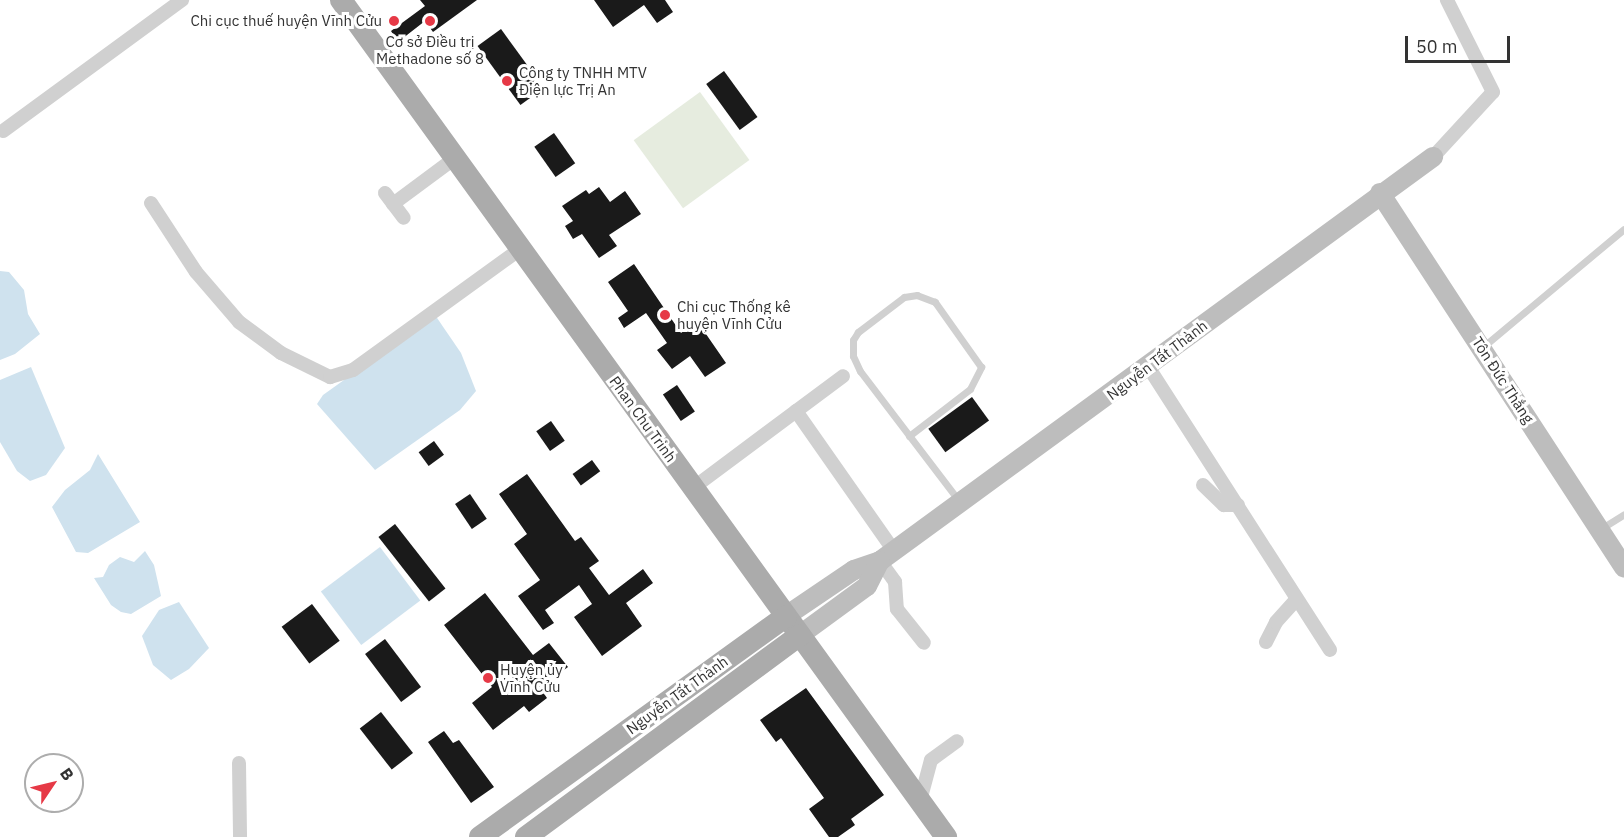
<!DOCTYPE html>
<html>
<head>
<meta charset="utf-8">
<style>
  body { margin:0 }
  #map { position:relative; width:1624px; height:837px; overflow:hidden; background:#fff; font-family:"IBM Plex Sans",sans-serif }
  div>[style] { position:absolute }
  .green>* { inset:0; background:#e6ecdf; transform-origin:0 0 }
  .water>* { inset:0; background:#cfe2ee; transform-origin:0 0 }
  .building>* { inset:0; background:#1a1a1a; transform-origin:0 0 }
  .lane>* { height:7px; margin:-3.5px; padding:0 3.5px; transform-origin:3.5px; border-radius:3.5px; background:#d0d0d0 }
  .street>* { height:14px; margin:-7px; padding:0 7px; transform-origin:7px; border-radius:7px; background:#d0d0d0 }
  .secondary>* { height:20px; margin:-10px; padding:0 10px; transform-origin:10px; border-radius:10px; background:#bdbdbd }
  .primary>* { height:22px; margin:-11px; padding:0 11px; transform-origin:11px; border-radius:11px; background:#ababab }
  .dots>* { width:16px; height:16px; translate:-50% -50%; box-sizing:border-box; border:3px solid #fff; border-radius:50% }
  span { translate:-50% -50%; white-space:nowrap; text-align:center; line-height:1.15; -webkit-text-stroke:6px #fff; paint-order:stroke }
  .poi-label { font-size:15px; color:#333 }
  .right { translate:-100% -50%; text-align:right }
  .left { translate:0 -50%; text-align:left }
  .street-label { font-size:15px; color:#333 }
  .north { position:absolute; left:24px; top:753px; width:60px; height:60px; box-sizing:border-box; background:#fff; border:2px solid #adadad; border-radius:50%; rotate:55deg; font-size:16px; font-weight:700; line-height:24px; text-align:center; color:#333 }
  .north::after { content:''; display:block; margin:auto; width:21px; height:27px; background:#e63946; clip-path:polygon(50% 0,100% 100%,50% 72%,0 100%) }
  .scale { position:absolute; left:1405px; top:36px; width:105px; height:27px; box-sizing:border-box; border:3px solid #333; border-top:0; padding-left:8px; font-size:18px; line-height:21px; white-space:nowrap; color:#333; -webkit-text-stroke:4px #fff; paint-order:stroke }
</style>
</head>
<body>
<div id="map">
  <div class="green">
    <div style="left:700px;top:92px;width:84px;height:82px;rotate:54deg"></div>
  </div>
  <div class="water">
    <div style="clip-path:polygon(0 271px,9px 272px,24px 290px,28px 314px,40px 334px,15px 354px,0 360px)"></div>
    <div style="clip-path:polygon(435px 315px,461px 353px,476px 391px,460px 410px,375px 470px,317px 404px,323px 395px)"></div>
    <div style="clip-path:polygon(31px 367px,65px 448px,46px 475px,30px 481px,17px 471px,0 442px,0 380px)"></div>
    <div style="clip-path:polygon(98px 454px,140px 522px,88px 553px,76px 552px,52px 507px,65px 490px,90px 470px)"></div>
    <div style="left:380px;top:547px;width:67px;height:74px;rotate:53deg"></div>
    <div style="clip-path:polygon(145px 551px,154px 565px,161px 596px,131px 614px,121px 612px,111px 605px,94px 578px,103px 577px,109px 565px,120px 557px,134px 562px)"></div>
    <div style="clip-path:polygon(179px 602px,209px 648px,189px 669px,171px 680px,153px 665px,142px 636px,159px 610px)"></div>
  </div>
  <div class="building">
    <div style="clip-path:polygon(420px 0,477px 0,433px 32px,425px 21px,398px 42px,391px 31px,425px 6px)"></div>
    <div style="clip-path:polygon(594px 0,665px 0,673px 12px,657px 23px,644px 5px,613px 27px)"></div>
    <div style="left:501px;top:29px;width:73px;height:29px;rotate:54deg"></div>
    <div style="left:724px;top:71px;width:57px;height:22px;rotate:54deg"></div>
    <div style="left:554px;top:133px;width:37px;height:24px;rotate:55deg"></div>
    <div style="clip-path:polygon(599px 187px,610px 202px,625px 191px,641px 214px,609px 235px,617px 246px,599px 258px,582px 234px,573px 239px,565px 226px,573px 221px,562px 206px,586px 190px,589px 194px)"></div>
    <div style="clip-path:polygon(634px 264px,681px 333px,697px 321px,726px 363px,705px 377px,690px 356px,672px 369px,657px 350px,667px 343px,646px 313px,624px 328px,618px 318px,628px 311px,608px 282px)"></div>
    <div style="left:677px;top:385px;width:32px;height:17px;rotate:56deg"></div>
    <div style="left:972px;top:397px;width:29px;height:54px;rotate:54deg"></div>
    <div style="left:551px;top:421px;width:24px;height:18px;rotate:55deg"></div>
    <div style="left:434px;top:441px;width:17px;height:19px;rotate:54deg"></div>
    <div style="left:592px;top:460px;width:14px;height:24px;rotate:54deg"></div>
    <div style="clip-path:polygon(527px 474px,575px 541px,581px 537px,599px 561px,589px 568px,609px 595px,643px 569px,653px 583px,626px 603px,642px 626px,602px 656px,574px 617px,592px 604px,579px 585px,545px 610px,554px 623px,543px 630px,518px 596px,540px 580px,514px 544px,527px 534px,499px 494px)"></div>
    <div style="left:470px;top:494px;width:30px;height:18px;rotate:56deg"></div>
    <div style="left:395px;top:524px;width:82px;height:21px;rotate:52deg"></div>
    <div style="clip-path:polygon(485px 593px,533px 655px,549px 643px,568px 667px,540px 688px,547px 698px,529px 712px,524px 706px,493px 730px,472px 703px,492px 687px,444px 625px)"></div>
    <div style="left:312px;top:604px;width:46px;height:38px;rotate:53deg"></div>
    <div style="left:385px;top:639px;width:60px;height:25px;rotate:53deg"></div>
    <div style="clip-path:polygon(806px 688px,884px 795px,851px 819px,855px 825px,838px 837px,829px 837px,809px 809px,824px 798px,781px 738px,776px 742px,760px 720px)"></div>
    <div style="left:381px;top:712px;width:52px;height:27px;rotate:52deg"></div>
    <div style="clip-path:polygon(444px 731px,453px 743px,459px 740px,494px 787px,471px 803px,428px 742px)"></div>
  </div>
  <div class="lane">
    <div style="left:1484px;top:346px;width:182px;rotate:-39.9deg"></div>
    <div style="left:909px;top:436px;width:77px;rotate:-37.6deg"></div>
    <div style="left:970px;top:389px;width:25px;rotate:-63deg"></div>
    <div style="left:981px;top:367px;width:80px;rotate:-125.3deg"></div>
    <div style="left:935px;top:302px;width:19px;rotate:-159deg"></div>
    <div style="left:917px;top:295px;width:13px;rotate:171deg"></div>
    <div style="left:904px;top:297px;width:58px;rotate:142.7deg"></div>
    <div style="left:858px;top:332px;width:9px;rotate:122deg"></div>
    <div style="left:853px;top:340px;width:16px;rotate:90deg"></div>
    <div style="left:853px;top:356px;width:17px;rotate:65deg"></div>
    <div style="left:860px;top:371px;width:163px;rotate:52.7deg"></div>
    <div style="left:1602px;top:528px;width:26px;rotate:-32deg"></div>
  </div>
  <div class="street">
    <div style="left:3px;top:131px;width:222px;rotate:-36.2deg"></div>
    <div style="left:1433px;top:157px;width:88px;rotate:-47.3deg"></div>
    <div style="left:1493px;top:92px;width:103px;rotate:-116.6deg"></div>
    <div style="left:385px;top:193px;width:31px;rotate:53deg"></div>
    <div style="left:151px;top:203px;width:82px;rotate:56.9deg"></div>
    <div style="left:196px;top:272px;width:66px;rotate:49.3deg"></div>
    <div style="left:239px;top:322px;width:52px;rotate:36.4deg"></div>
    <div style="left:281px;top:353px;width:55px;rotate:26.1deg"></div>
    <div style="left:330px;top:377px;width:24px;rotate:-17deg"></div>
    <div style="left:353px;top:370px;width:206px;rotate:-35.9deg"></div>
    <div style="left:393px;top:204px;width:77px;rotate:-36.6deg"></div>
    <div style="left:1149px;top:368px;width:335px;rotate:57.3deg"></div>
    <div style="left:796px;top:411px;width:171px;rotate:55deg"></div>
    <div style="left:1203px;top:485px;width:29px;rotate:44deg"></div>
    <div style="left:1224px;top:505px;width:14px"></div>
    <div style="left:693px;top:488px;width:187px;rotate:-36.7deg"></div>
    <div style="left:880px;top:561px;width:26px;rotate:54deg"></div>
    <div style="left:895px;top:582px;width:27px;rotate:86deg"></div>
    <div style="left:897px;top:609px;width:43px;rotate:51.5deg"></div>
    <div style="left:1266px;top:642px;width:22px;rotate:-63deg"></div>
    <div style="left:1276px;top:622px;width:30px;rotate:-48deg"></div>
    <div style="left:239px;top:763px;width:74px;rotate:89.2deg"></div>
    <div style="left:920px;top:801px;width:42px;rotate:-75deg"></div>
    <div style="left:931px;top:760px;width:32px;rotate:-36deg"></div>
  </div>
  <div class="secondary">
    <div style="left:1380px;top:193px;width:447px;rotate:56.9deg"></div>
    <div style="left:786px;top:616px;width:82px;rotate:-34.1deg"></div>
    <div style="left:854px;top:570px;width:28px;rotate:-19deg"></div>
    <div style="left:880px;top:561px;width:685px;rotate:-36.15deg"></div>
    <div style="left:800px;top:635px;width:83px;rotate:-36.2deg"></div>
    <div style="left:867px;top:586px;width:28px;rotate:-63deg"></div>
  </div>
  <div class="primary">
    <div style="left:341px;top:0;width:1033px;rotate:54.14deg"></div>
    <div style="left:480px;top:837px;width:377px;rotate:-35.8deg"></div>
    <div style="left:526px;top:837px;width:340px;rotate:-36.4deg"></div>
  </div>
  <div class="dots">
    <div style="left:394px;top:21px;background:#e63946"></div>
    <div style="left:430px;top:21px;background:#e63946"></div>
    <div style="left:507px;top:81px;background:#e63946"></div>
    <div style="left:665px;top:315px;background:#e63946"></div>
    <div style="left:488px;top:678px;background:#e63946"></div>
  </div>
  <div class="poi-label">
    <span class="right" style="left:382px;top:21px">Chi cục thuế huyện Vĩnh Cửu</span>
    <span style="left:430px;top:50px">Cơ sở Điều trị<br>Methadone số 8</span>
    <span class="left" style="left:519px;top:81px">Công ty TNHH MTV<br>Điện lực Trị An</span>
    <span class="left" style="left:677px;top:315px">Chi cục Thống kê<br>huyện Vĩnh Cửu</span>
    <span class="left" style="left:500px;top:678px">Huyện ủy<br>Vĩnh Cửu</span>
  </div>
  <div class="street-label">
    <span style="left:1157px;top:360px;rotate:-37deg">Nguyễn Tất Thành</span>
    <span style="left:1503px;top:380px;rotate:57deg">Tôn Đức Thắng</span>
    <span style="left:643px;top:419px;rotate:54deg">Phan Chu Trinh</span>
    <span style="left:677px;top:695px;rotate:-36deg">Nguyễn Tất Thành</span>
  </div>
  <div class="north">B</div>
  <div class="scale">50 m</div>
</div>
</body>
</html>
